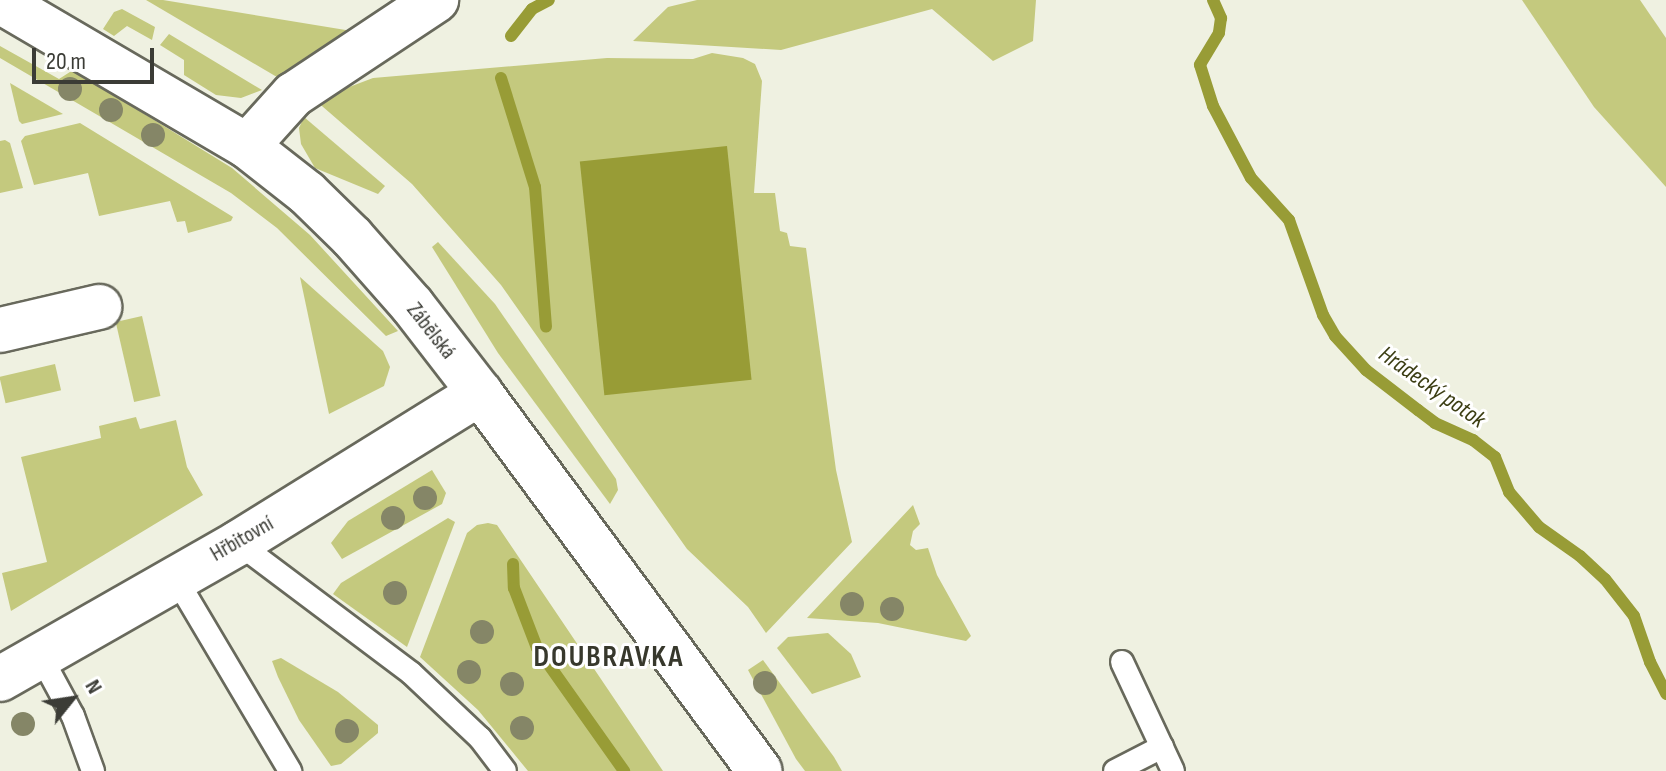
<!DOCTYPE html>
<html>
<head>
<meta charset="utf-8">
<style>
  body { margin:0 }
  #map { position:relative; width:1666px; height:771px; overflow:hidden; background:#eff1e1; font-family:"Sofia Sans Condensed",sans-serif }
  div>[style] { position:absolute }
  .green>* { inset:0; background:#c4c97e; transform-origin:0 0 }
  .water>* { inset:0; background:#989c36; transform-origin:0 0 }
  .stream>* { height:12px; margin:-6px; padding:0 6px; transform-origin:6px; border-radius:6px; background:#989c36 }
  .roads { filter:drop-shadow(2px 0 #68695c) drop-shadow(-2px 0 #68695c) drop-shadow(0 2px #68695c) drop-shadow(0 -2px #68695c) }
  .lane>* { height:22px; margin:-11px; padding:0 11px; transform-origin:11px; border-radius:11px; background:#fff }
  .street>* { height:44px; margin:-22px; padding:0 22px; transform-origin:22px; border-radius:22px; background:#fff }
  .secondary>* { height:44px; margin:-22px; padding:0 22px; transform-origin:22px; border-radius:22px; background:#fff }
  .trees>* { width:24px; height:24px; margin:-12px; border-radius:50%; background:#858667 }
  span { translate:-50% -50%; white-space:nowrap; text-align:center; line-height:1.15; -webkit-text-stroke:6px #fff; paint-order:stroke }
  .street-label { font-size:22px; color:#3b3c36 }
  .water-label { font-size:24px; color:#3c3e14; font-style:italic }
  .district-label { font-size:30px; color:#37382c; font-weight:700; letter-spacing:2px }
  .north { position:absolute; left:32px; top:659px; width:80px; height:80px; -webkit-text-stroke:6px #fff; paint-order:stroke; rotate:60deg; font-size:22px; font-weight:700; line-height:32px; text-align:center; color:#3b3c36 }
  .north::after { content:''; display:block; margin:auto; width:28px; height:36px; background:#3b3c36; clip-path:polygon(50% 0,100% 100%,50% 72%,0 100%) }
  .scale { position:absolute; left:32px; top:48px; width:122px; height:36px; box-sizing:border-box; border:4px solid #3b3c36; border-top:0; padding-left:10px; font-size:24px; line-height:28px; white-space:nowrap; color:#3b3c36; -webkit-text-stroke:6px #fff; paint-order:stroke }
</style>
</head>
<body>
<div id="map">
  <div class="green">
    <div style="clip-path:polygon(146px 0,163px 0,364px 33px,282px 80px)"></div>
    <div style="clip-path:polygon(697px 0,1036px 0,1033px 41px,993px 61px,932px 9px,781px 50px,633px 41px,668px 7px)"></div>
    <div style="clip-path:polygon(1522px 0,1640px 0,1666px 38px,1666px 187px,1594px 107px)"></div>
    <div style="clip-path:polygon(122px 9px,155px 27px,152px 40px,127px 26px,114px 36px,103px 29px,114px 12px)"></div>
    <div style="clip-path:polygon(169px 34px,262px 90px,241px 98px,216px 95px,184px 75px,184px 60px,160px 45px)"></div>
    <div style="clip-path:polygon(0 46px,59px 79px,73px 70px,232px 168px,310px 235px,398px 331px,386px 336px,277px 228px,231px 193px,0 58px)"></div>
    <div style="clip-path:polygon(712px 53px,743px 58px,755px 64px,762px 81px,754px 193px,775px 193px,780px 231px,787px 233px,790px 246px,806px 248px,836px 470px,852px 542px,766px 633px,748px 607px,687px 549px,501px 285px,412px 184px,315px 100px,373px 78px,607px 58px,693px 59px)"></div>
    <div style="clip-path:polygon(10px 83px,63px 114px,22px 124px,19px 121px)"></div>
    <div style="clip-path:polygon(304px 117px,385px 186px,378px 194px,315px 168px,301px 144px,299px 128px)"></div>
    <div style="clip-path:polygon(80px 123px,233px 217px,231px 221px,188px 233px,185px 221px,177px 222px,170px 201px,99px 216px,88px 173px,34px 185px,21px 141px,25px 136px)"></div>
    <div style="clip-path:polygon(5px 140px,10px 143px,23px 188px,0 193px,0 141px)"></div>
    <div style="clip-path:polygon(438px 242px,495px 304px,616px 479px,618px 490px,610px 504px,498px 353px,432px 247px)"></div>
    <div style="clip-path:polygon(300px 277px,383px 351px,390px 367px,384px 386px,329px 414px)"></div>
    <div style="left:142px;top:316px;width:82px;height:27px;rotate:77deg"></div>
    <div style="left:55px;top:364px;width:27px;height:57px;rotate:77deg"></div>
    <div style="clip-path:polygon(136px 417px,140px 429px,176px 420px,187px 467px,203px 495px,11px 611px,2px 573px,47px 562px,21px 457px,101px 438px,99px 426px)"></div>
    <div style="clip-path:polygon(432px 470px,446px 493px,442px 504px,342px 559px,331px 543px,348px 521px)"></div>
    <div style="clip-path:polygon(913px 505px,920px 524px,913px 531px,910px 545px,916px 550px,928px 548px,937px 575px,971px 636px,966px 641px,878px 623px,807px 618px)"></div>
    <div style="clip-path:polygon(448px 518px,455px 522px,407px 647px,333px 594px,341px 583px)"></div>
    <div style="clip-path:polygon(488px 523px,497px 525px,663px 771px,528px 771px,478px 710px,420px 657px,467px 533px,477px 525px)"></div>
    <div style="clip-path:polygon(828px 633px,851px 654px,861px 677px,812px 694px,777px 648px,788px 637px)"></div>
    <div style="clip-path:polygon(281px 658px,338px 692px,378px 725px,378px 733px,341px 764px,331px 766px,299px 720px,278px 677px,272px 661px)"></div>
    <div style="clip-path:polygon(763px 660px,834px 757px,842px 771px,805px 771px,796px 759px,748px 670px)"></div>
  </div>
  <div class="water">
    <div style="left:727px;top:146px;width:235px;height:148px;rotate:84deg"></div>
  </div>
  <div class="stream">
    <div style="left:1213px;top:0;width:20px;rotate:66deg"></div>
    <div style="left:1221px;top:18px;width:15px;rotate:98deg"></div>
    <div style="left:1219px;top:33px;width:37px;rotate:121deg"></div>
    <div style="left:1200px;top:65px;width:43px;rotate:72.4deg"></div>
    <div style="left:1213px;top:106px;width:81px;rotate:62.2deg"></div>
    <div style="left:1251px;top:178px;width:57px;rotate:47.9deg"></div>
    <div style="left:1289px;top:220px;width:101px;rotate:70.3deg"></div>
    <div style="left:1323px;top:315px;width:24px;rotate:60deg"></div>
    <div style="left:1335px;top:336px;width:46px;rotate:47.6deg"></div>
    <div style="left:1366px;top:370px;width:66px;rotate:37.6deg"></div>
    <div style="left:1418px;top:410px;width:21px;rotate:37deg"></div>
    <div style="left:1435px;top:423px;width:42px;rotate:24.1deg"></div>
    <div style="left:1473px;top:440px;width:28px;rotate:38deg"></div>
    <div style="left:1495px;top:457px;width:38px;rotate:68deg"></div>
    <div style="left:1509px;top:492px;width:46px;rotate:49.4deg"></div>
    <div style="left:1539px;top:527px;width:50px;rotate:35.3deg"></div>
    <div style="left:1580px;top:556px;width:34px;rotate:43deg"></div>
    <div style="left:1605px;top:579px;width:47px;rotate:51.9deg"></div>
    <div style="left:1634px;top:616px;width:49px;rotate:70.8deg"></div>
    <div style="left:1650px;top:662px;width:36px;rotate:63deg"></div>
    <div style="left:511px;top:36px;width:34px;rotate:-52deg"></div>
    <div style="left:532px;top:9px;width:19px;rotate:-28deg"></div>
    <div style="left:501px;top:78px;width:114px;rotate:72.7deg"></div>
    <div style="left:535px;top:187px;width:140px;rotate:85.5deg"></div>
    <div style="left:513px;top:564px;width:24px;rotate:88deg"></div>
    <div style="left:514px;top:588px;width:64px;rotate:69deg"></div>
    <div style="left:537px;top:648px;width:151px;rotate:54.7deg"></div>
  </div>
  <div class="roads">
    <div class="lane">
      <div style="left:238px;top:543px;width:216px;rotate:36.9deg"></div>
      <div style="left:411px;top:673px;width:95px;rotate:43.3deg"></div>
      <div style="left:480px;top:738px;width:41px;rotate:52.9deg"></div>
      <div style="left:175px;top:577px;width:226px;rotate:59.3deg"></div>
      <div style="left:40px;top:655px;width:69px;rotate:61.6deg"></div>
      <div style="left:73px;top:716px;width:59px;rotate:70deg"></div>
      <div style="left:1122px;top:662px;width:120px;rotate:64.9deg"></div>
      <div style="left:1115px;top:771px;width:53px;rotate:-27.1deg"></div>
    </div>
    <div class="street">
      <div style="left:247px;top:146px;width:69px;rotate:-48deg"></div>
      <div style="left:293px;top:95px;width:172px;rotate:-33.6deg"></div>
      <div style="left:0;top:330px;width:102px;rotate:-13.1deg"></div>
    </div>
    <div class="secondary">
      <div style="left:0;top:1px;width:286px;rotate:30.4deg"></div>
      <div style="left:247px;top:146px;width:76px;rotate:38.1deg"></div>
      <div style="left:307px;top:193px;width:63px;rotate:44.4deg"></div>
      <div style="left:352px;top:237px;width:91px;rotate:48.6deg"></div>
      <div style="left:412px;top:305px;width:111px;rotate:52.3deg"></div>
      <div style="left:480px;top:393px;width:470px;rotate:53.5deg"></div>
      <div style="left:0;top:679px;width:274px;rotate:-29.7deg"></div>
      <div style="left:238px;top:543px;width:285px;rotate:-31.8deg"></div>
    </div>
  </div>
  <div class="trees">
    <div style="left:70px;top:89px"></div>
    <div style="left:111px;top:110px"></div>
    <div style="left:153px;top:135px"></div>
    <div style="left:425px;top:498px"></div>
    <div style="left:393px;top:518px"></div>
    <div style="left:395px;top:593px"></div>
    <div style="left:852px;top:604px"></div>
    <div style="left:892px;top:609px"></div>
    <div style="left:482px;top:632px"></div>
    <div style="left:469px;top:672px"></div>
    <div style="left:765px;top:683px"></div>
    <div style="left:512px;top:684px"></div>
    <div style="left:23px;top:724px"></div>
    <div style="left:522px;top:728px"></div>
    <div style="left:347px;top:731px"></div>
  </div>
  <div class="street-label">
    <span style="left:431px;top:331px;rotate:52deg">Zábělská</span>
    <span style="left:242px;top:539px;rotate:-30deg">Hřbitovní</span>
  </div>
  <div class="water-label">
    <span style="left:1432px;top:387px;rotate:35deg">Hrádecký potok</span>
  </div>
  <div class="district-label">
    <span style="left:609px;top:657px">DOUBRAVKA</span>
  </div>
  <div class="north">N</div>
  <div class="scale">20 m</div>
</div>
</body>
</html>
